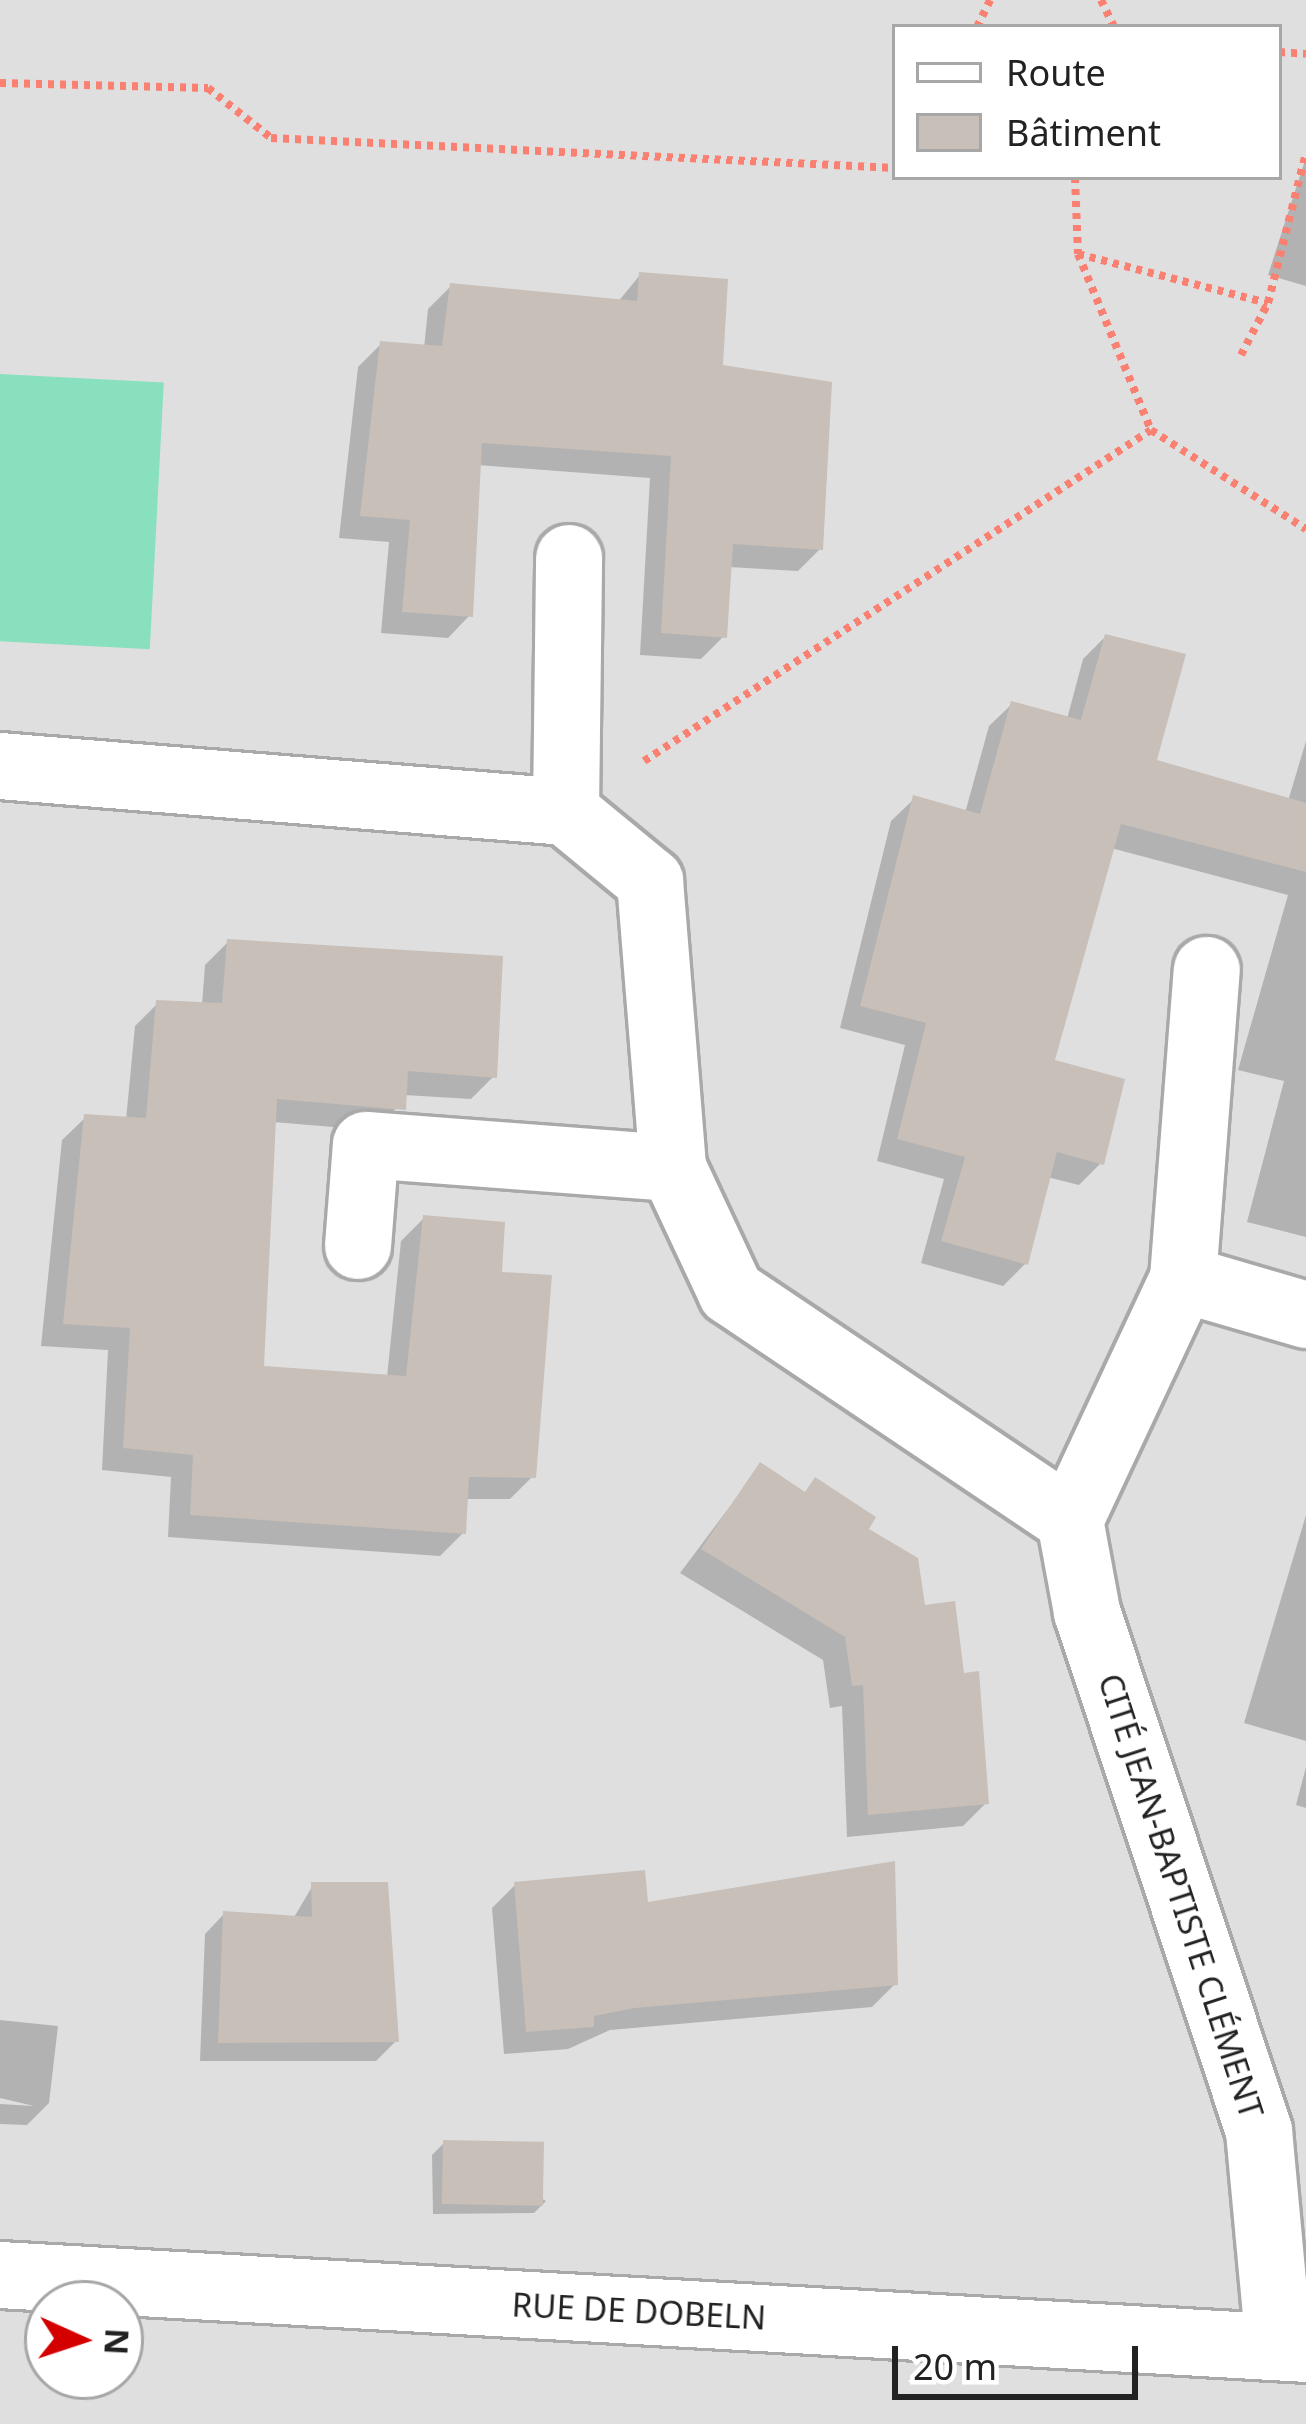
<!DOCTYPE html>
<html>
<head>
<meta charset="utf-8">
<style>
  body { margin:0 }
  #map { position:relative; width:1306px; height:2424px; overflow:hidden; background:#f2efe9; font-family:"Noto Sans",sans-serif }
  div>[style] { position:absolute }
  .residential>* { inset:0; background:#e0dfdf }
  .pitch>* { inset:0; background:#88e0be; transform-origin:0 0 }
  .shadow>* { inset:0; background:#0003 }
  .building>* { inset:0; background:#c7bfb8; transform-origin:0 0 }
  .path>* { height:8px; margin-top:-4px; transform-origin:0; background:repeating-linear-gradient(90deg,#fa8072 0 6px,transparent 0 12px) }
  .roads { filter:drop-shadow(3px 0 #a9a9a9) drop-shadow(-3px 0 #a9a9a9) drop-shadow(0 3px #a9a9a9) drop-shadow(0 -3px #a9a9a9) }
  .minor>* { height:66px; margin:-33px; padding:0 33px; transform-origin:33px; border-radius:33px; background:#fff }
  span { translate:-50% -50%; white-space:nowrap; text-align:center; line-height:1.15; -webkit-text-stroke:10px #fff; paint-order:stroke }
  .street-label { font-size:33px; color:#222 }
  .legend { position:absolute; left:892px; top:24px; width:390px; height:156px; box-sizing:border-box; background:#fff; border:3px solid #a7a7a7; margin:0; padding:15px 21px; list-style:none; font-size:36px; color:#222 }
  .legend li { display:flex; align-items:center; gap:24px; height:60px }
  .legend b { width:60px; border:3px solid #a7a7a7 }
  .north { position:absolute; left:24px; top:2280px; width:120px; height:120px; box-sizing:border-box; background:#fff; border:3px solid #a7a7a7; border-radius:50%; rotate:93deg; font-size:33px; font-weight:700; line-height:48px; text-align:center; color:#222 }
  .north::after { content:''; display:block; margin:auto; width:42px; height:54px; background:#d40000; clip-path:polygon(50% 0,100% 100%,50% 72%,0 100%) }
  .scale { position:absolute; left:892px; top:2346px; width:246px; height:54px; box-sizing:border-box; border:6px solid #222; border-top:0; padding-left:15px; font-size:36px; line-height:42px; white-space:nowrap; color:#222; -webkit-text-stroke:9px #fff; paint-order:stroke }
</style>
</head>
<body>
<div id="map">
  <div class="residential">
    <div style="clip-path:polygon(evenodd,0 0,1306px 0,1306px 2424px,0 2424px,0 0,895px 27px,1279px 27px,1279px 177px,895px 177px,895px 27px,0 0,48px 2304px,120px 2304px,120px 2376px,48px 2376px,48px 2304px)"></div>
  </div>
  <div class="pitch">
    <div style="left:0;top:374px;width:164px;height:267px;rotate:3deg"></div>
  </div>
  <div class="shadow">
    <div style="clip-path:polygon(1306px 157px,1306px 286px,1268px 275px)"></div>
    <div style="clip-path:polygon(640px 275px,720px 367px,820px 549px,798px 571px,728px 567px,724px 636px,701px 659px,640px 655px,650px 478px,478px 465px,470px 615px,448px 638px,381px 633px,389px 542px,339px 538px,358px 367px,381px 344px,424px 348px,428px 309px,451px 286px,617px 303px)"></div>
    <div style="clip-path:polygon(1105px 637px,1153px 762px,1288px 801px,1306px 741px,1306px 1237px,1247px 1222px,1284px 1081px,1238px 1070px,1288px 895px,1111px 848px,1052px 1062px,1101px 1163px,1079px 1185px,1047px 1177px,1025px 1264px,1003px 1286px,921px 1263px,944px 1179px,877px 1161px,905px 1045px,840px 1028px,891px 821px,914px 799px,965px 813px,989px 726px,1012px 704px,1067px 719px,1083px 659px)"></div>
    <div style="clip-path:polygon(228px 942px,494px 1076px,471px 1099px,404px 1095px,381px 1131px,273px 1122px,261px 1368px,387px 1377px,401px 1241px,424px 1218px,499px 1275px,533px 1476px,510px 1499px,465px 1499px,463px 1533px,440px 1556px,168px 1537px,171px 1477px,102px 1470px,108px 1350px,41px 1346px,62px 1140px,86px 1117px,126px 1120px,135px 1026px,158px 1003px,202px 1005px,205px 965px)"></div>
    <div style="clip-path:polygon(761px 1465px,803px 1494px,816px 1481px,865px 1530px,961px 1676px,986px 1803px,963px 1826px,847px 1837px,842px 1706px,830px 1708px,823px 1660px,680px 1573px)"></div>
    <div style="clip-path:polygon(1306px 1515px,1306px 1741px,1244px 1723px)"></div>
    <div style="clip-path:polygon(1306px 1767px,1306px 1808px,1296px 1805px)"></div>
    <div style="clip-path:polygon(313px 1885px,396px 2041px,376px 2061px,200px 2061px,205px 1934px,224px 1914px,293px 1919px)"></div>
    <div style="clip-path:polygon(515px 1885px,645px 1905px,895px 1984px,872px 2007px,610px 2030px,568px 2049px,504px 2054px,492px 1908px)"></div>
    <div style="clip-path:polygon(0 2020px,58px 2026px,49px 2103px,27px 2125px,0 2124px,0 2104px,34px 2106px,0 2098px)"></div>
    <div style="clip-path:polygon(444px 2143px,546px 2201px,534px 2213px,433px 2214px,432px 2155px)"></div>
  </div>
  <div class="building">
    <div style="clip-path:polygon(639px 272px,728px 279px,723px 365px,832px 382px,823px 550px,733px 544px,727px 638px,661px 633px,671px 456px,482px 443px,473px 617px,402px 612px,410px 520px,360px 516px,380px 341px,442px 346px,450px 283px,637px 301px)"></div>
    <div style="clip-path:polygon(1105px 634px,1186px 654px,1157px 760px,1306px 803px,1306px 872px,1121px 824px,1055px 1060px,1125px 1079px,1104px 1165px,1057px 1152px,1028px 1265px,941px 1241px,965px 1157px,897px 1139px,926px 1023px,860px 1006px,913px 795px,980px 814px,1011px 701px,1081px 720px)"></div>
    <div style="clip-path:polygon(227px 939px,503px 956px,497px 1078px,408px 1071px,406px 1110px,277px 1099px,264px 1366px,406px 1376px,423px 1215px,505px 1222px,502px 1272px,552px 1275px,536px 1478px,469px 1477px,466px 1534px,190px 1515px,193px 1455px,123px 1448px,130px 1328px,63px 1324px,84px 1114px,146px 1118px,156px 1000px,222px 1003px)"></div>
    <div style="clip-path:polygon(760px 1462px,805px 1492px,815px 1477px,876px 1517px,869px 1529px,918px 1558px,925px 1605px,955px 1601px,964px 1673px,979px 1671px,989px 1804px,868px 1815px,863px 1685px,852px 1686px,845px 1637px,701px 1549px)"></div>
    <div style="clip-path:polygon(895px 1861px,898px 1985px,635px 2008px,594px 2016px,594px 2027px,526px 2032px,514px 1882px,645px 1870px,648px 1902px)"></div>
    <div style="clip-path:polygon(311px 1882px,388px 1882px,399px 2042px,218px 2043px,223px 1911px,312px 1917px)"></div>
    <div style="left:443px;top:2140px;width:101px;height:64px;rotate:1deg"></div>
  </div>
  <div class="path">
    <div style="left:1101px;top:0;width:30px;rotate:64deg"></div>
    <div style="left:977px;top:27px;width:30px;rotate:-64deg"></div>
    <div style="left:1279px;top:52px;width:27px;rotate:4deg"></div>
    <div style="left:0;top:83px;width:208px;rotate:1.4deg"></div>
    <div style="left:208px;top:88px;width:80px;rotate:38.4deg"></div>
    <div style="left:271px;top:138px;width:625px;rotate:2.75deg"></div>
    <div style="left:1075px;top:177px;width:77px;rotate:87.8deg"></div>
    <div style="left:1078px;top:254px;width:191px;rotate:67.5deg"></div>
    <div style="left:1151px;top:430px;width:184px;rotate:32.6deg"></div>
    <div style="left:1078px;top:254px;width:196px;rotate:14.5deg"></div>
    <div style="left:1241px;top:355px;width:59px;rotate:-62.6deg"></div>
    <div style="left:1268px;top:303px;width:155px;rotate:-75.8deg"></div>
    <div style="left:644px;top:761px;width:605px;rotate:-33.14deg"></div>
  </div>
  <div class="roads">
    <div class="minor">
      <div style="left:0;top:766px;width:568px;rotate:4.65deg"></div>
      <div style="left:566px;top:812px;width:109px;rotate:39.4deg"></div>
      <div style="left:650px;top:881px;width:288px;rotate:85.4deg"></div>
      <div style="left:673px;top:1168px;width:137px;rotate:64.9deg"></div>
      <div style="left:731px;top:1292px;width:409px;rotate:33.9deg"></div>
      <div style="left:1070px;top:1520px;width:94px;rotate:79.5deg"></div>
      <div style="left:1087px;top:1612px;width:547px;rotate:71.66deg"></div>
      <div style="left:1259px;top:2131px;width:216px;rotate:84.7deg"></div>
      <div style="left:566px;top:812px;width:254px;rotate:-89.3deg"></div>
      <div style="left:358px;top:1246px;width:101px;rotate:-85.5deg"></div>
      <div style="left:366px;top:1145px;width:308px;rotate:4.3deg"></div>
      <div style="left:1183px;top:1279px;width:128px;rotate:16.3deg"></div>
      <div style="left:1070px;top:1520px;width:266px;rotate:-64.9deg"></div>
      <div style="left:1183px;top:1279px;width:310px;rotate:-85.6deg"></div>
      <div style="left:0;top:2275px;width:1308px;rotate:3.24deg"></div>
    </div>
  </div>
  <div class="street-label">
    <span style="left:1181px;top:1896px;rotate:72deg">CITÉ JEAN-BAPTISTE CLÉMENT</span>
    <span style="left:639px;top:2311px;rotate:3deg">RUE DE DOBELN</span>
  </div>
  <ul class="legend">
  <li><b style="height:15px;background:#fff"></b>Route</li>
  <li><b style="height:33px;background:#c7bfb8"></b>Bâtiment</li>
  </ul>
  <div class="north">N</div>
  <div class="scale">20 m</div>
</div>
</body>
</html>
